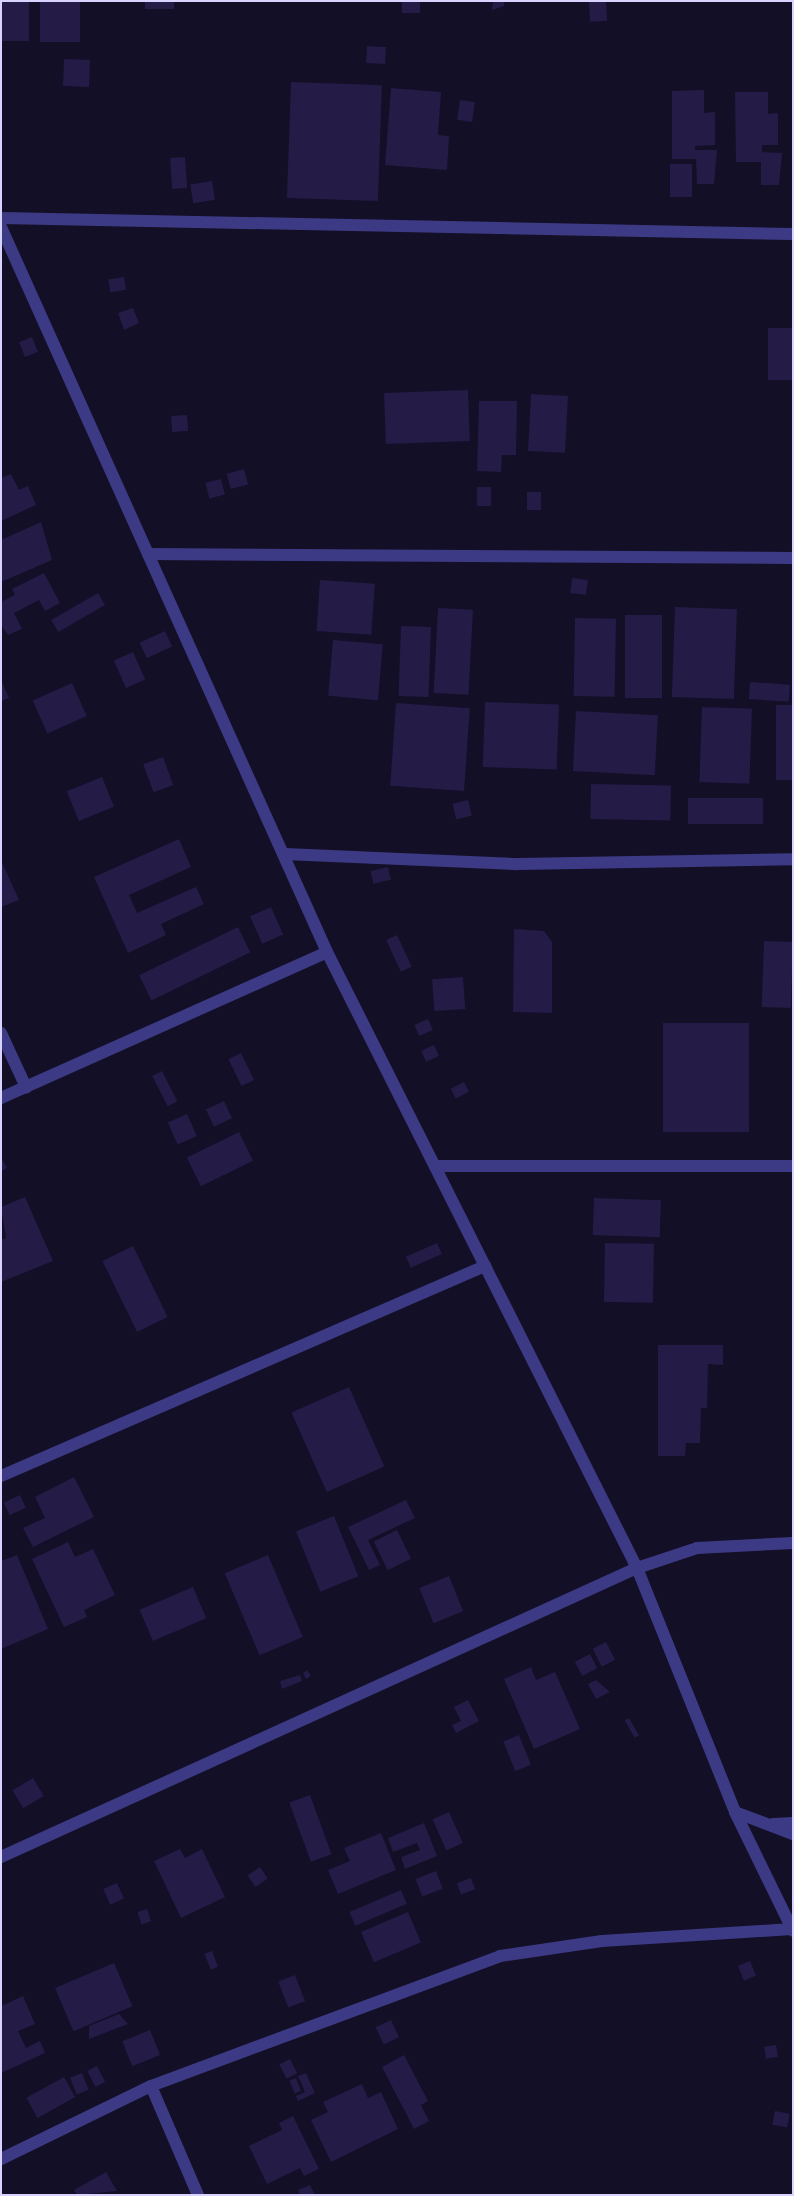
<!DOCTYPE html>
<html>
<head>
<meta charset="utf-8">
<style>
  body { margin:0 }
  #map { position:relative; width:794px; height:2196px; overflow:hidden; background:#130f26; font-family:Jost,sans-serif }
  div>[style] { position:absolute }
  .building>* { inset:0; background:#241b47; transform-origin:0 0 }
  .minor>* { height:12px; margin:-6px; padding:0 6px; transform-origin:6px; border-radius:6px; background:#3d3a85 }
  span { translate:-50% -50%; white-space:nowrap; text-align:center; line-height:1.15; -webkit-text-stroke:4px #130f26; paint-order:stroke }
  .frame { position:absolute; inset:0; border:2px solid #d9d4ff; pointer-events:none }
</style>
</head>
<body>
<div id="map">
  <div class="building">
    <div style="left:1px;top:1px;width:28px;height:40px"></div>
    <div style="left:40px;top:1px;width:40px;height:41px"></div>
    <div style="left:145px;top:1px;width:29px;height:8px"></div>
    <div style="left:402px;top:1px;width:18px;height:12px"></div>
    <div style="clip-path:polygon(493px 1px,504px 1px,504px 6px,492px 10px)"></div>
    <div style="left:606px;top:1px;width:20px;height:17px;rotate:87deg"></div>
    <div style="left:367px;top:46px;width:19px;height:17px;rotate:3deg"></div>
    <div style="left:64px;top:59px;width:26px;height:27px;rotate:2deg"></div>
    <div style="left:291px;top:82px;width:91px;height:116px;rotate:2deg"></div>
    <div style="clip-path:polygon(391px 88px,441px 92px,438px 135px,449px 136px,447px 170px,385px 165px)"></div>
    <div style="clip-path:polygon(704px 90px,704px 113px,715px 112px,715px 145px,695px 146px,695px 150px,717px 150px,714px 184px,697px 184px,696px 159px,672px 159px,672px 91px)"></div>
    <div style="clip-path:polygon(735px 92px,768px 92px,768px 114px,778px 113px,778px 145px,762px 145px,762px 152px,782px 153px,779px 185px,761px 185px,761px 162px,736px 162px)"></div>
    <div style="left:460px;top:100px;width:15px;height:20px;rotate:8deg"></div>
    <div style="left:185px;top:157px;width:31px;height:15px;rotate:86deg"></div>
    <div style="left:670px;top:164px;width:22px;height:33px"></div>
    <div style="left:212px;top:181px;width:19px;height:22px;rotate:81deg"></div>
    <div style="left:124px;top:277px;width:13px;height:16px;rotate:81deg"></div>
    <div style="clip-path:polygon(133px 308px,139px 323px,124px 330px,118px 313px)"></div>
    <div style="left:768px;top:328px;width:25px;height:52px"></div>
    <div style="left:32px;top:337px;width:16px;height:14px;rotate:68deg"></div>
    <div style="left:468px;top:390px;width:51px;height:84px;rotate:88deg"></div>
    <div style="left:531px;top:394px;width:37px;height:57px;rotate:3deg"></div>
    <div style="clip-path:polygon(479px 401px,517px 401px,516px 455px,502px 455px,501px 472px,477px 471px)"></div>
    <div style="left:187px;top:415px;width:16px;height:16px;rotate:86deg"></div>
    <div style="left:244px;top:469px;width:16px;height:18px;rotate:75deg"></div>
    <div style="clip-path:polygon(11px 474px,19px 490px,28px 486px,36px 505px,1px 521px,1px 478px)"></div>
    <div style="left:221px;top:479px;width:16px;height:16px;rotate:76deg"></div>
    <div style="left:477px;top:487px;width:14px;height:19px"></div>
    <div style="left:527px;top:492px;width:14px;height:18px"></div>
    <div style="clip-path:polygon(41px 522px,52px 560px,1px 582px,1px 540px)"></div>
    <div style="clip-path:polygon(44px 573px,60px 603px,45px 611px,39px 600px,14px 613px,22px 629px,8px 635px,1px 625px,1px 602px,15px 595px,12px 589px)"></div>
    <div style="left:572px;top:578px;width:16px;height:15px;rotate:7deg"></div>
    <div style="left:320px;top:580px;width:55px;height:51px;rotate:4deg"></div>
    <div style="left:98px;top:593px;width:14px;height:54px;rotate:60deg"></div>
    <div style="left:675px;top:607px;width:62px;height:90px;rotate:2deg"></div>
    <div style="left:438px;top:608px;width:35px;height:85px;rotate:3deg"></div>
    <div style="left:625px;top:615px;width:37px;height:83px"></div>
    <div style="left:575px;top:618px;width:41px;height:78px;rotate:1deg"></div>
    <div style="left:401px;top:626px;width:30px;height:70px;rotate:2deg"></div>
    <div style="left:165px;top:631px;width:17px;height:28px;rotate:65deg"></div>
    <div style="left:333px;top:640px;width:50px;height:56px;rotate:5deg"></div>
    <div style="left:133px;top:652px;width:30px;height:21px;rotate:66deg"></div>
    <div style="clip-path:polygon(1px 680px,9px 698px,1px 701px)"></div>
    <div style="left:750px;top:682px;width:40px;height:17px;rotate:4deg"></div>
    <div style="left:72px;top:683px;width:36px;height:43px;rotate:66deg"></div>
    <div style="left:485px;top:702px;width:74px;height:65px;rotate:2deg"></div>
    <div style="left:396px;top:703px;width:74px;height:83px;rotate:4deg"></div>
    <div style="left:776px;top:705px;width:17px;height:75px"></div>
    <div style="left:702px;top:707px;width:50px;height:75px;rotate:2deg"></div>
    <div style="left:576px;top:711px;width:82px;height:60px;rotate:3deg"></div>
    <div style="left:163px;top:757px;width:30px;height:21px;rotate:70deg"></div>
    <div style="left:102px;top:777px;width:32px;height:38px;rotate:68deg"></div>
    <div style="left:591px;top:784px;width:80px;height:35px;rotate:1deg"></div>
    <div style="left:688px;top:798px;width:75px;height:26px"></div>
    <div style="left:468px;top:800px;width:16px;height:16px;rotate:76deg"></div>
    <div style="clip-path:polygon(179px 839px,191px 867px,129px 895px,137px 913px,196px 887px,204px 904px,161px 924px,166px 935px,128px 953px,94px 877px)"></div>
    <div style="clip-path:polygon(1px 860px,19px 900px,1px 907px)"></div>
    <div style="left:388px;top:867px;width:13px;height:18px;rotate:77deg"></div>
    <div style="left:271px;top:907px;width:30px;height:23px;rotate:66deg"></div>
    <div style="left:238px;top:927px;width:28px;height:110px;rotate:64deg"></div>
    <div style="clip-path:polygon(514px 929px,544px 931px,552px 942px,552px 1013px,513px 1012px)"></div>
    <div style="left:397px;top:935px;width:35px;height:12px;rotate:65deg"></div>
    <div style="left:764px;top:941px;width:29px;height:66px;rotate:2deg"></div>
    <div style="left:463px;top:977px;width:32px;height:31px;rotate:86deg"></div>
    <div style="left:428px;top:1019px;width:12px;height:15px;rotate:66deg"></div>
    <div style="left:749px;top:1023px;width:109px;height:86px;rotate:90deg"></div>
    <div style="left:434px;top:1045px;width:12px;height:14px;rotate:66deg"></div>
    <div style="left:241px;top:1053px;width:30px;height:14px;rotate:64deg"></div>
    <div style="left:162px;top:1071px;width:34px;height:11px;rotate:63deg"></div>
    <div style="left:464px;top:1082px;width:11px;height:15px;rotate:63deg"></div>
    <div style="left:224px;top:1101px;width:19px;height:20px;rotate:65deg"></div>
    <div style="left:187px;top:1114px;width:24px;height:21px;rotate:66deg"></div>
    <div style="left:239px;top:1132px;width:32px;height:58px;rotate:64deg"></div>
    <div style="clip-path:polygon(1px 1157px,7px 1168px,1px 1171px)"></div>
    <div style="clip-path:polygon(25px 1197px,53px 1261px,1px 1282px,1px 1240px,6px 1238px,1px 1207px)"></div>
    <div style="left:594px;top:1198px;width:67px;height:37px;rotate:2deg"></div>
    <div style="left:437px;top:1243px;width:12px;height:34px;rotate:66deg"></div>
    <div style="left:605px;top:1243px;width:49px;height:59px;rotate:1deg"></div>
    <div style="left:133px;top:1246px;width:79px;height:34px;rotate:64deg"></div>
    <div style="clip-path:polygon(658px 1345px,723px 1345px,723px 1365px,708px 1364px,707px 1408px,701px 1408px,700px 1443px,686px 1443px,685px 1456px,658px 1456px)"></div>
    <div style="left:349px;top:1387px;width:87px;height:63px;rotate:66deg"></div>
    <div style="clip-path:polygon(74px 1477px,94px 1517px,33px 1547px,23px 1528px,45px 1518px,35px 1497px)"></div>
    <div style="left:20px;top:1495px;width:14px;height:18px;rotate:65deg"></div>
    <div style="clip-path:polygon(406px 1500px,415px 1518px,368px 1540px,380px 1565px,369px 1570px,348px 1527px)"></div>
    <div style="left:334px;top:1516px;width:65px;height:41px;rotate:68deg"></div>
    <div style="left:397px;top:1530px;width:32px;height:26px;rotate:64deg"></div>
    <div style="clip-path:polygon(68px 1542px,75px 1557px,93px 1549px,115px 1595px,84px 1610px,87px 1617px,64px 1627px,32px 1559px)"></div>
    <div style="clip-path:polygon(17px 1555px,48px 1629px,1px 1649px,1px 1561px)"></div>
    <div style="left:268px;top:1555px;width:89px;height:47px;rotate:67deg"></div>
    <div style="left:449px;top:1576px;width:38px;height:32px;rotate:68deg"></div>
    <div style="left:193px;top:1587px;width:34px;height:58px;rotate:67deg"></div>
    <div style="left:606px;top:1642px;width:20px;height:15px;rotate:63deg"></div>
    <div style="left:590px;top:1654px;width:16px;height:17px;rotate:63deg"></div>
    <div style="clip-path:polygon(531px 1667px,536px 1680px,555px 1672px,580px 1729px,534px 1749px,504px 1679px)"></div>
    <div style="clip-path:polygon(307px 1670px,311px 1676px,306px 1679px,303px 1673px)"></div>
    <div style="clip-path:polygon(300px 1675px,302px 1681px,282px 1689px,280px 1681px)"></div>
    <div style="clip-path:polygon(596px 1680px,610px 1692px,596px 1699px,588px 1684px)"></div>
    <div style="clip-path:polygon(468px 1700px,479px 1721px,456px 1733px,452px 1725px,461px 1721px,454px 1707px)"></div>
    <div style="left:629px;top:1718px;width:20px;height:5px;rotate:60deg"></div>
    <div style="left:519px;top:1735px;width:32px;height:17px;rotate:68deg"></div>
    <div style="left:33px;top:1778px;width:21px;height:24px;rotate:59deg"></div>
    <div style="left:310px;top:1795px;width:63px;height:22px;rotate:70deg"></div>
    <div style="left:449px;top:1812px;width:34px;height:18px;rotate:66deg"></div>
    <div style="clip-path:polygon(424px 1823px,437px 1856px,405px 1869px,401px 1857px,420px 1850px,417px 1843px,393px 1852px,388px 1838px)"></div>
    <div style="clip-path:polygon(381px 1833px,396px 1870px,338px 1894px,328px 1870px,350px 1861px,344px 1848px)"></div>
    <div style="clip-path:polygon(180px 1849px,185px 1858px,202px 1849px,225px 1897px,181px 1918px,154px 1861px)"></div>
    <div style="left:260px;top:1867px;width:14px;height:15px;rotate:56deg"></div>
    <div style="left:436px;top:1871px;width:19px;height:22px;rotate:69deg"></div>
    <div style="left:471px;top:1878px;width:12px;height:15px;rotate:70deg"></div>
    <div style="left:117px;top:1883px;width:17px;height:15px;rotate:66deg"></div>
    <div style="left:401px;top:1890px;width:15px;height:56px;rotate:67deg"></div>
    <div style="left:147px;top:1909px;width:13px;height:10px;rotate:72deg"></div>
    <div style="left:408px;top:1912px;width:33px;height:51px;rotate:67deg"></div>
    <div style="left:212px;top:1951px;width:17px;height:8px;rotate:69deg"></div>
    <div style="left:750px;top:1961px;width:16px;height:13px;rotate:68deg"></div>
    <div style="left:114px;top:1963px;width:47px;height:64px;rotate:67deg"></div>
    <div style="left:295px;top:1975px;width:28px;height:18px;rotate:69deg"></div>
    <div style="clip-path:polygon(23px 1996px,35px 2024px,18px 2031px,26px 2048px,40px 2041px,45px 2053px,1px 2073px,1px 2006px)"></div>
    <div style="clip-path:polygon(119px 2014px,128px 2024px,89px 2039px,89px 2026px)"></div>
    <div style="left:391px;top:2020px;width:19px;height:17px;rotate:65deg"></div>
    <div style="left:150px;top:2030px;width:27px;height:30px;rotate:68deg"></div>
    <div style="left:776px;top:2045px;width:12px;height:12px;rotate:81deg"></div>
    <div style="clip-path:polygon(404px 2055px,428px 2101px,421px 2105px,429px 2121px,414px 2129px,382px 2067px)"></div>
    <div style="left:290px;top:2059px;width:16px;height:12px;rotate:63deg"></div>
    <div style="left:97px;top:2066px;width:18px;height:11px;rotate:63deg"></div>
    <div style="left:82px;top:2073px;width:18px;height:13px;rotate:68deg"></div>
    <div style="clip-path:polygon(306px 2073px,315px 2093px,298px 2101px,296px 2096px,305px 2092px,298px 2076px)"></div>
    <div style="left:64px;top:2077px;width:23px;height:43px;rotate:61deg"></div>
    <div style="left:296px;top:2078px;width:14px;height:7px;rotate:69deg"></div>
    <div style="clip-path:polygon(362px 2084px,368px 2098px,381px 2092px,398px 2129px,331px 2162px,311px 2120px,328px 2112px,323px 2102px)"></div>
    <div style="left:775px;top:2111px;width:15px;height:14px;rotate:11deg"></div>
    <div style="clip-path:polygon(293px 2116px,319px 2169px,304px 2176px,300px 2168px,267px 2184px,249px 2146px,282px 2130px,279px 2123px)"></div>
    <div style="clip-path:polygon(106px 2172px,117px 2191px,77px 2195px,74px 2190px)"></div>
    <div style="clip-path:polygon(310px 2185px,315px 2195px,300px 2195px,298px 2190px)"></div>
  </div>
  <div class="minor">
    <div style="left:1px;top:218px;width:792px;rotate:1.16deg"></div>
    <div style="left:1px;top:227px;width:795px;rotate:65.79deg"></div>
    <div style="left:327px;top:952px;width:690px;rotate:63.29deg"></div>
    <div style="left:637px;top:1568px;width:263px;rotate:68.1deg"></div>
    <div style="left:735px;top:1812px;width:132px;rotate:64deg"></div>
    <div style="left:148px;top:554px;width:645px;rotate:0.36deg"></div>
    <div style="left:285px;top:854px;width:233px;rotate:2.5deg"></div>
    <div style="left:518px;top:864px;width:275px;rotate:-1deg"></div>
    <div style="left:1px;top:1033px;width:60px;rotate:65.2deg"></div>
    <div style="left:1px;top:1098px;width:357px;rotate:-24.1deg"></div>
    <div style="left:435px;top:1166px;width:358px"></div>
    <div style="left:1px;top:1476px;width:528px;rotate:-23.46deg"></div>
    <div style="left:735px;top:1812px;width:62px;rotate:20.8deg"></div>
    <div style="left:773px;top:1824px;width:20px;rotate:-3deg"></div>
    <div style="left:1px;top:1857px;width:699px;rotate:-24.44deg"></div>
    <div style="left:637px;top:1568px;width:63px;rotate:-18.4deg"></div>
    <div style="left:697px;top:1548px;width:96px;rotate:-3deg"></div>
    <div style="left:151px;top:2086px;width:119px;rotate:66.7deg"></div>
    <div style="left:1px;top:2159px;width:167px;rotate:-26deg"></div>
    <div style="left:151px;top:2086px;width:372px;rotate:-20.4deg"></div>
    <div style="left:500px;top:1956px;width:103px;rotate:-8.4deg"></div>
    <div style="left:602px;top:1941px;width:190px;rotate:-3.6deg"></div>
  </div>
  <div class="frame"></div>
</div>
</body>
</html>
